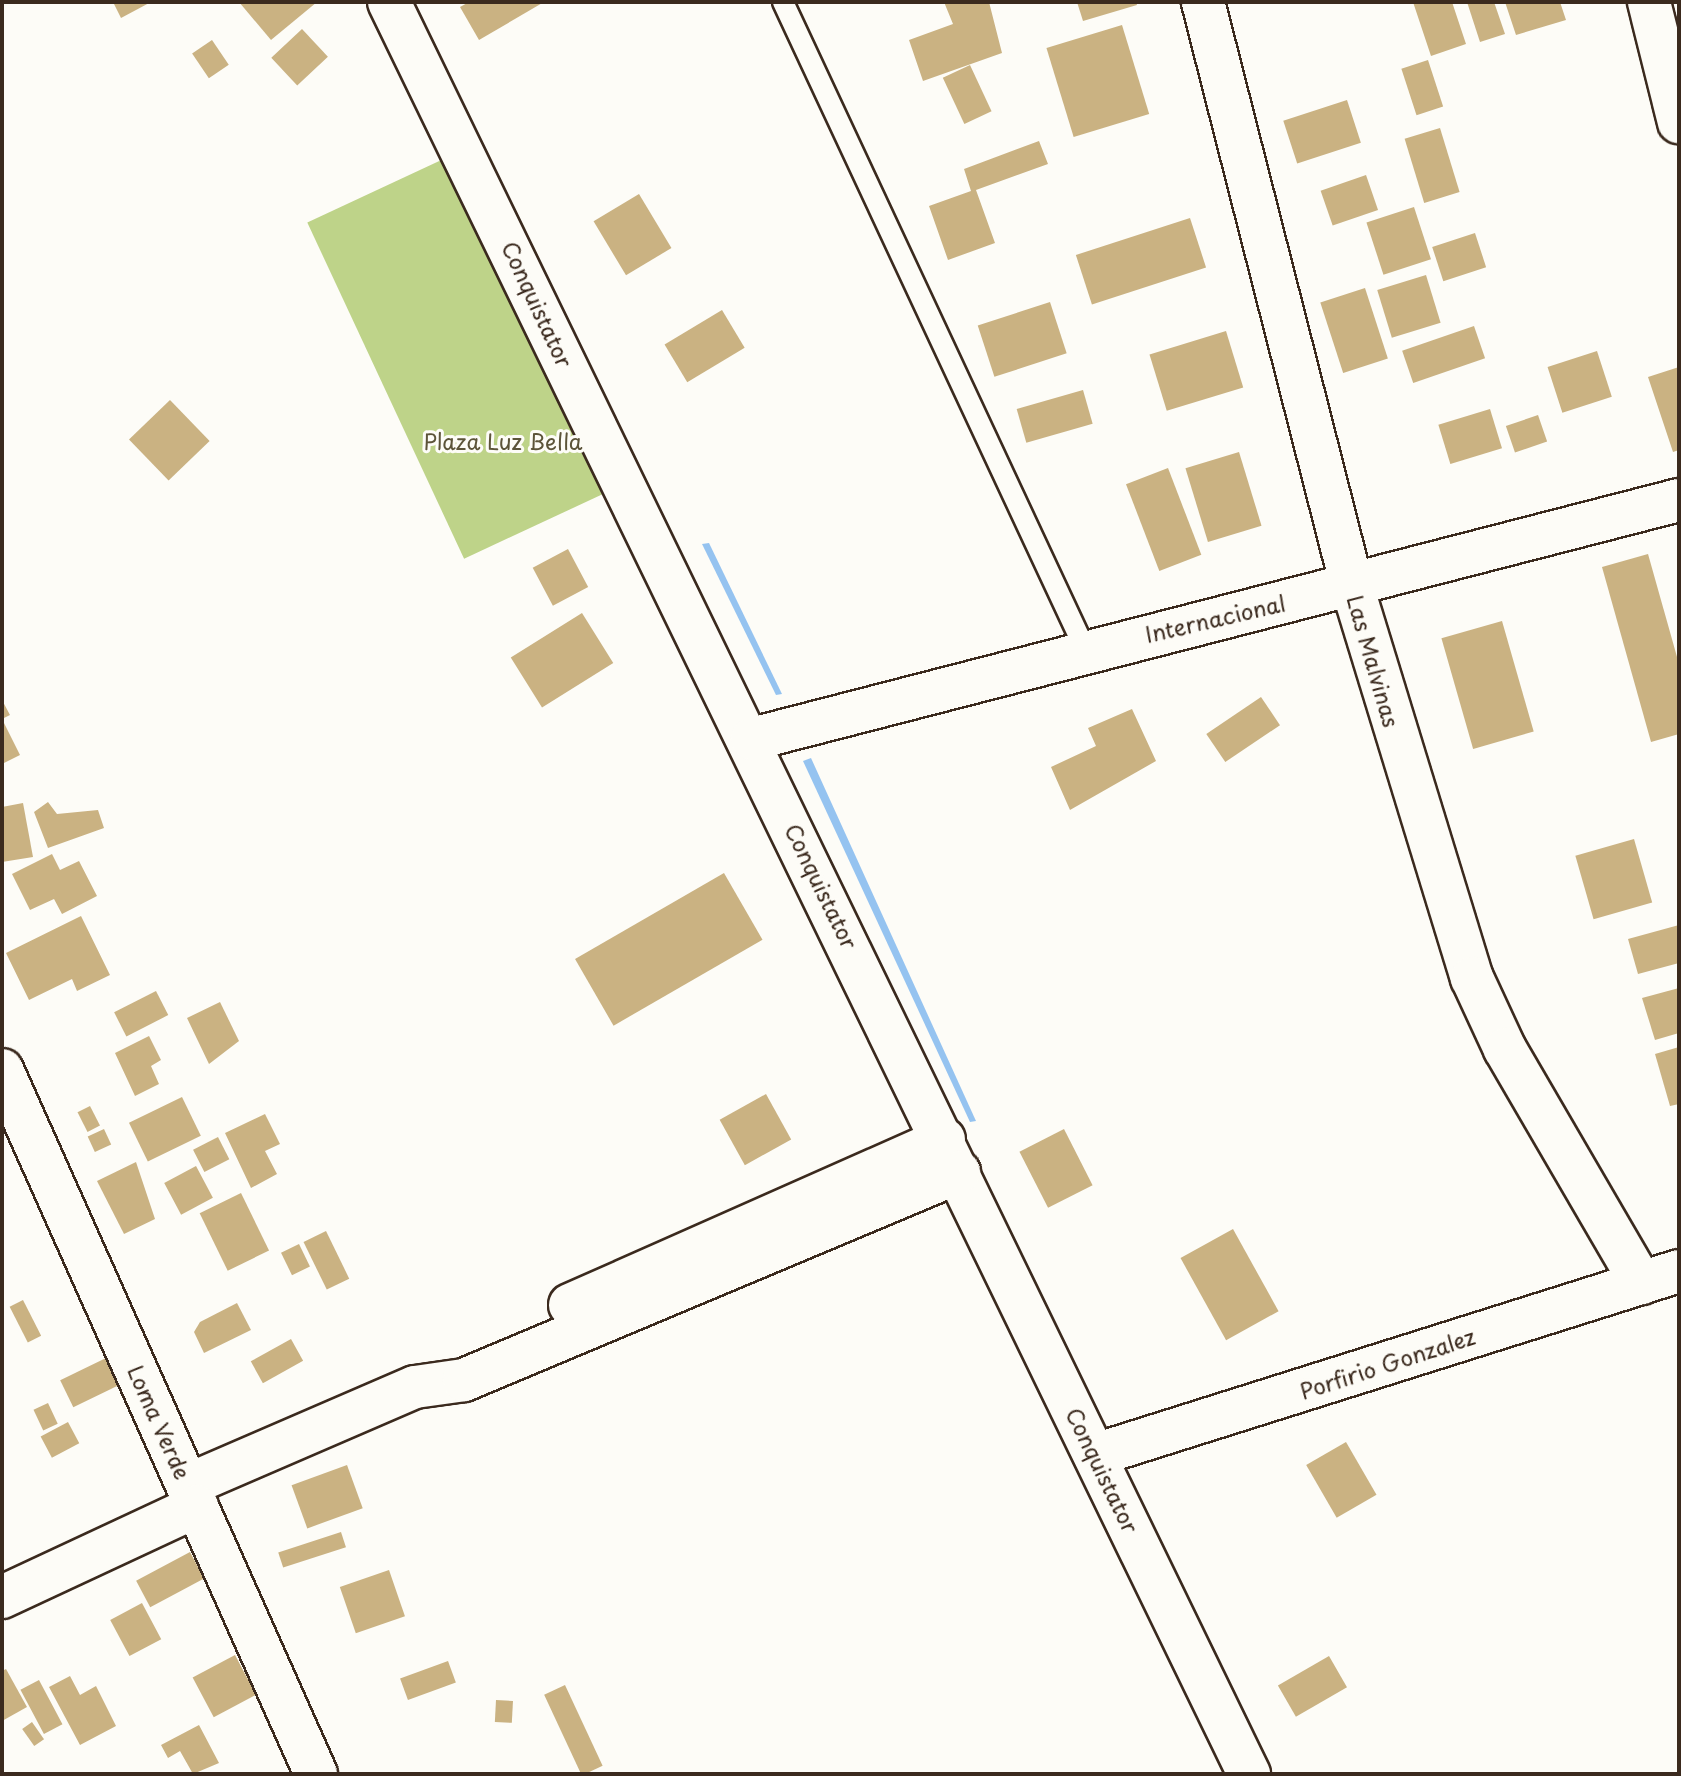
<!DOCTYPE html>
<html>
<head>
<meta charset="utf-8">
<style>
  body { margin:0 }
  #map { position:relative; width:1681px; height:1776px; overflow:hidden; background:#fdfcf7; font-family:"Playpen Sans",sans-serif }
  div>[style] { position:absolute }
  .green>* { inset:0; background:#bed389; transform-origin:0 0 }
  .water>* { inset:0; background:#95c3f0 }
  .building>* { inset:0; background:#cab282; transform-origin:0 0 }
  .roads { filter:drop-shadow(2px 0 #3b2a1e) drop-shadow(-2px 0 #3b2a1e) drop-shadow(0 2px #3b2a1e) drop-shadow(0 -2px #3b2a1e) }
  .service>* { height:20px; margin:-10px; padding:0 10px; transform-origin:10px; border-radius:10px; background:#fdfcf7 }
  .minor>* { height:42px; margin:-21px; padding:0 21px; transform-origin:21px; border-radius:21px; background:#fdfcf7 }
  span { translate:-50% -50%; white-space:nowrap; text-align:center; line-height:1.15; -webkit-text-stroke:6px #fdfcf7; paint-order:stroke }
  .street-label { font-size:22px; color:#3b2a1e }
  .park-label { font-size:22px; color:#5c5439 }
  .frame { position:absolute; inset:0; border:4px solid #3b2a1e; pointer-events:none }
</style>
</head>
<body>
<div id="map">
  <div class="green">
    <div style="left:465px;top:149px;width:371px;height:174px;rotate:65deg"></div>
  </div>
  <div class="water">
    <div style="clip-path:polygon(709px 543px,782px 694px,776px 695px,702px 544px)"></div>
    <div style="clip-path:polygon(811px 758px,976px 1121px,970px 1122px,803px 761px)"></div>
  </div>
  <div class="building">
    <div style="clip-path:polygon(113px 2px,151px 2px,121px 18px)"></div>
    <div style="clip-path:polygon(239px 2px,317px 2px,271px 40px)"></div>
    <div style="clip-path:polygon(469px 2px,544px 2px,479px 40px,460px 7px)"></div>
    <div style="clip-path:polygon(944px 2px,989px 2px,1002px 53px,923px 81px,909px 40px,953px 24px)"></div>
    <div style="clip-path:polygon(1077px 2px,1136px 2px,1137px 5px,1083px 21px)"></div>
    <div style="clip-path:polygon(1413px 2px,1452px 2px,1466px 44px,1431px 56px)"></div>
    <div style="clip-path:polygon(1467px 2px,1494px 2px,1505px 34px,1480px 42px)"></div>
    <div style="clip-path:polygon(1505px 2px,1560px 2px,1566px 20px,1516px 35px)"></div>
    <div style="left:1122px;top:25px;width:93px;height:79px;rotate:73deg"></div>
    <div style="left:302px;top:29px;width:38px;height:42px;rotate:47deg"></div>
    <div style="left:212px;top:40px;width:30px;height:24px;rotate:56deg"></div>
    <div style="left:1428px;top:60px;width:49px;height:28px;rotate:72deg"></div>
    <div style="left:970px;top:65px;width:51px;height:30px;rotate:65deg"></div>
    <div style="left:1347px;top:100px;width:45px;height:67px;rotate:72deg"></div>
    <div style="left:1440px;top:128px;width:67px;height:37px;rotate:73deg"></div>
    <div style="clip-path:polygon(1039px 141px,1048px 164px,976px 190px,995px 243px,948px 260px,929px 206px,971px 191px,964px 169px)"></div>
    <div style="left:1366px;top:175px;width:37px;height:48px;rotate:71deg"></div>
    <div style="left:639px;top:194px;width:63px;height:53px;rotate:59deg"></div>
    <div style="left:1414px;top:207px;width:55px;height:50px;rotate:72deg"></div>
    <div style="left:1190px;top:218px;width:52px;height:120px;rotate:72deg"></div>
    <div style="left:1475px;top:233px;width:36px;height:45px;rotate:72deg"></div>
    <div style="left:1426px;top:275px;width:50px;height:51px;rotate:73deg"></div>
    <div style="left:1365px;top:288px;width:74px;height:47px;rotate:72deg"></div>
    <div style="left:1050px;top:302px;width:54px;height:76px;rotate:72deg"></div>
    <div style="left:722px;top:310px;width:44px;height:67px;rotate:59deg"></div>
    <div style="left:1474px;top:326px;width:34px;height:76px;rotate:71deg"></div>
    <div style="left:1226px;top:331px;width:59px;height:80px;rotate:73deg"></div>
    <div style="left:1597px;top:351px;width:48px;height:52px;rotate:72deg"></div>
    <div style="clip-path:polygon(1679px 367px,1679px 450px,1673px 452px,1648px 377px)"></div>
    <div style="left:1083px;top:390px;width:35px;height:69px;rotate:74deg"></div>
    <div style="left:170px;top:400px;width:57px;height:57px;rotate:46deg"></div>
    <div style="left:1490px;top:409px;width:41px;height:54px;rotate:73deg"></div>
    <div style="left:1538px;top:415px;width:28px;height:34px;rotate:71deg"></div>
    <div style="left:1239px;top:452px;width:77px;height:56px;rotate:73deg"></div>
    <div style="left:1168px;top:468px;width:93px;height:45px;rotate:69deg"></div>
    <div style="left:568px;top:549px;width:43px;height:40px;rotate:62deg"></div>
    <div style="clip-path:polygon(1648px 554px,1679px 664px,1679px 734px,1651px 742px,1602px 567px)"></div>
    <div style="left:582px;top:613px;width:59px;height:84px;rotate:58deg"></div>
    <div style="left:1502px;top:621px;width:115px;height:63px;rotate:74deg"></div>
    <div style="left:1261px;top:697px;width:34px;height:66px;rotate:56deg"></div>
    <div style="clip-path:polygon(2px 700px,10px 715px,2px 719px,20px 755px,2px 764px)"></div>
    <div style="clip-path:polygon(1132px 709px,1156px 761px,1070px 810px,1051px 767px,1096px 746px,1088px 728px)"></div>
    <div style="clip-path:polygon(48px 802px,57px 814px,98px 810px,104px 828px,48px 848px,34px 812px)"></div>
    <div style="clip-path:polygon(23px 803px,33px 857px,2px 862px,2px 807px)"></div>
    <div style="left:1634px;top:839px;width:66px;height:61px;rotate:74deg"></div>
    <div style="clip-path:polygon(52px 854px,60px 870px,79px 861px,97px 896px,62px 914px,54px 899px,30px 910px,12px 874px)"></div>
    <div style="left:724px;top:873px;width:77px;height:172px;rotate:60deg"></div>
    <div style="clip-path:polygon(81px 916px,110px 975px,77px 991px,72px 979px,29px 1000px,6px 953px)"></div>
    <div style="clip-path:polygon(1679px 925px,1679px 963px,1638px 974px,1628px 939px)"></div>
    <div style="clip-path:polygon(1679px 988px,1679px 1033px,1655px 1040px,1642px 998px)"></div>
    <div style="left:156px;top:991px;width:27px;height:47px;rotate:63deg"></div>
    <div style="clip-path:polygon(220px 1002px,239px 1041px,209px 1064px,187px 1018px)"></div>
    <div style="clip-path:polygon(149px 1036px,161px 1060px,151px 1066px,159px 1084px,135px 1096px,115px 1053px)"></div>
    <div style="clip-path:polygon(1679px 1047px,1679px 1104px,1670px 1106px,1655px 1054px)"></div>
    <div style="left:766px;top:1094px;width:52px;height:53px;rotate:61deg"></div>
    <div style="left:182px;top:1097px;width:43px;height:59px;rotate:64deg"></div>
    <div style="left:90px;top:1106px;width:22px;height:14px;rotate:63deg"></div>
    <div style="clip-path:polygon(265px 1114px,280px 1144px,265px 1151px,277px 1174px,251px 1188px,225px 1133px)"></div>
    <div style="left:104px;top:1129px;width:17px;height:18px;rotate:65deg"></div>
    <div style="left:1064px;top:1129px;width:63px;height:50px;rotate:63deg"></div>
    <div style="left:218px;top:1137px;width:25px;height:28px;rotate:63deg"></div>
    <div style="clip-path:polygon(136px 1162px,155px 1219px,124px 1234px,97px 1181px)"></div>
    <div style="left:196px;top:1166px;width:36px;height:36px;rotate:62deg"></div>
    <div style="left:241px;top:1193px;width:64px;height:46px;rotate:64deg"></div>
    <div style="left:1233px;top:1229px;width:94px;height:60px;rotate:61deg"></div>
    <div style="left:326px;top:1231px;width:53px;height:25px;rotate:64deg"></div>
    <div style="left:299px;top:1244px;width:25px;height:20px;rotate:64deg"></div>
    <div style="left:23px;top:1300px;width:40px;height:15px;rotate:63deg"></div>
    <div style="clip-path:polygon(237px 1303px,251px 1330px,204px 1353px,194px 1332px,200px 1322px)"></div>
    <div style="left:291px;top:1339px;width:25px;height:46px;rotate:61deg"></div>
    <div style="left:106px;top:1358px;width:30px;height:51px;rotate:64deg"></div>
    <div style="left:48px;top:1403px;width:23px;height:16px;rotate:65deg"></div>
    <div style="left:68px;top:1422px;width:24px;height:31px;rotate:62deg"></div>
    <div style="left:1346px;top:1442px;width:61px;height:46px;rotate:60deg"></div>
    <div style="left:347px;top:1465px;width:46px;height:59px;rotate:70deg"></div>
    <div style="left:341px;top:1532px;width:16px;height:66px;rotate:72deg"></div>
    <div style="left:190px;top:1552px;width:30px;height:61px;rotate:62deg"></div>
    <div style="left:389px;top:1570px;width:49px;height:52px;rotate:71deg"></div>
    <div style="left:142px;top:1603px;width:41px;height:36px;rotate:62deg"></div>
    <div style="left:235px;top:1655px;width:45px;height:48px;rotate:62deg"></div>
    <div style="left:1329px;top:1656px;width:36px;height:59px;rotate:60deg"></div>
    <div style="left:448px;top:1661px;width:23px;height:51px;rotate:70deg"></div>
    <div style="clip-path:polygon(6px 1669px,27px 1707px,2px 1721px,2px 1671px)"></div>
    <div style="clip-path:polygon(70px 1676px,80px 1695px,96px 1686px,116px 1726px,80px 1745px,49px 1687px)"></div>
    <div style="left:39px;top:1680px;width:50px;height:21px;rotate:62deg"></div>
    <div style="left:565px;top:1685px;width:89px;height:23px;rotate:65deg"></div>
    <div style="left:496px;top:1700px;width:17px;height:22px;rotate:3deg"></div>
    <div style="left:32px;top:1722px;width:21px;height:12px;rotate:55deg"></div>
    <div style="clip-path:polygon(199px 1725px,219px 1763px,193px 1774px,180px 1751px,168px 1758px,161px 1745px)"></div>
  </div>
  <div class="roads">
    <div class="service">
      <div style="left:783px;top:2px;width:714px;rotate:64.98deg"></div>
    </div>
    <div class="minor">
      <div style="left:389px;top:2px;width:1970px;rotate:64.11deg"></div>
      <div style="left:1203px;top:2px;width:603px;rotate:75.69deg"></div>
      <div style="left:1352px;top:586px;width:410px;rotate:73deg"></div>
      <div style="left:1472px;top:978px;width:78px;rotate:65.1deg"></div>
      <div style="left:1505px;top:1049px;width:271px;rotate:59.8deg"></div>
      <div style="left:1649px;top:2px;width:124px;rotate:76deg"></div>
      <div style="left:752px;top:739px;width:957px;rotate:-14.46deg"></div>
      <div style="left:2px;top:1070px;width:771px;rotate:65.96deg"></div>
      <div style="left:570px;top:1305px;width:409px;rotate:-23.9deg"></div>
      <div style="left:1095px;top:1455px;width:612px;rotate:-17.49deg"></div>
      <div style="left:188px;top:1485px;width:247px;rotate:-23.4deg"></div>
      <div style="left:415px;top:1387px;width:49px;rotate:-8.1deg"></div>
      <div style="left:464px;top:1380px;width:537px;rotate:-22.79deg"></div>
      <div style="left:2px;top:1597px;width:215px;rotate:-25deg"></div>
    </div>
  </div>
  <div class="street-label">
    <span style="left:538px;top:304px;rotate:65deg">Conquistator</span>
    <span style="left:1215px;top:618px;rotate:-13deg">Internacional</span>
    <span style="left:1374px;top:661px;rotate:74deg">Las Malvinas</span>
    <span style="left:822px;top:886px;rotate:64deg">Conquistator</span>
    <span style="left:1387px;top:1363px;rotate:-18deg">Porfirio Gonzalez</span>
    <span style="left:160px;top:1422px;rotate:66deg">Loma Verde</span>
    <span style="left:1103px;top:1470px;rotate:64deg">Conquistator</span>
  </div>
  <div class="park-label">
    <span style="left:503px;top:441px">Plaza Luz Bella</span>
  </div>
  <div class="frame"></div>
</div>
</body>
</html>
